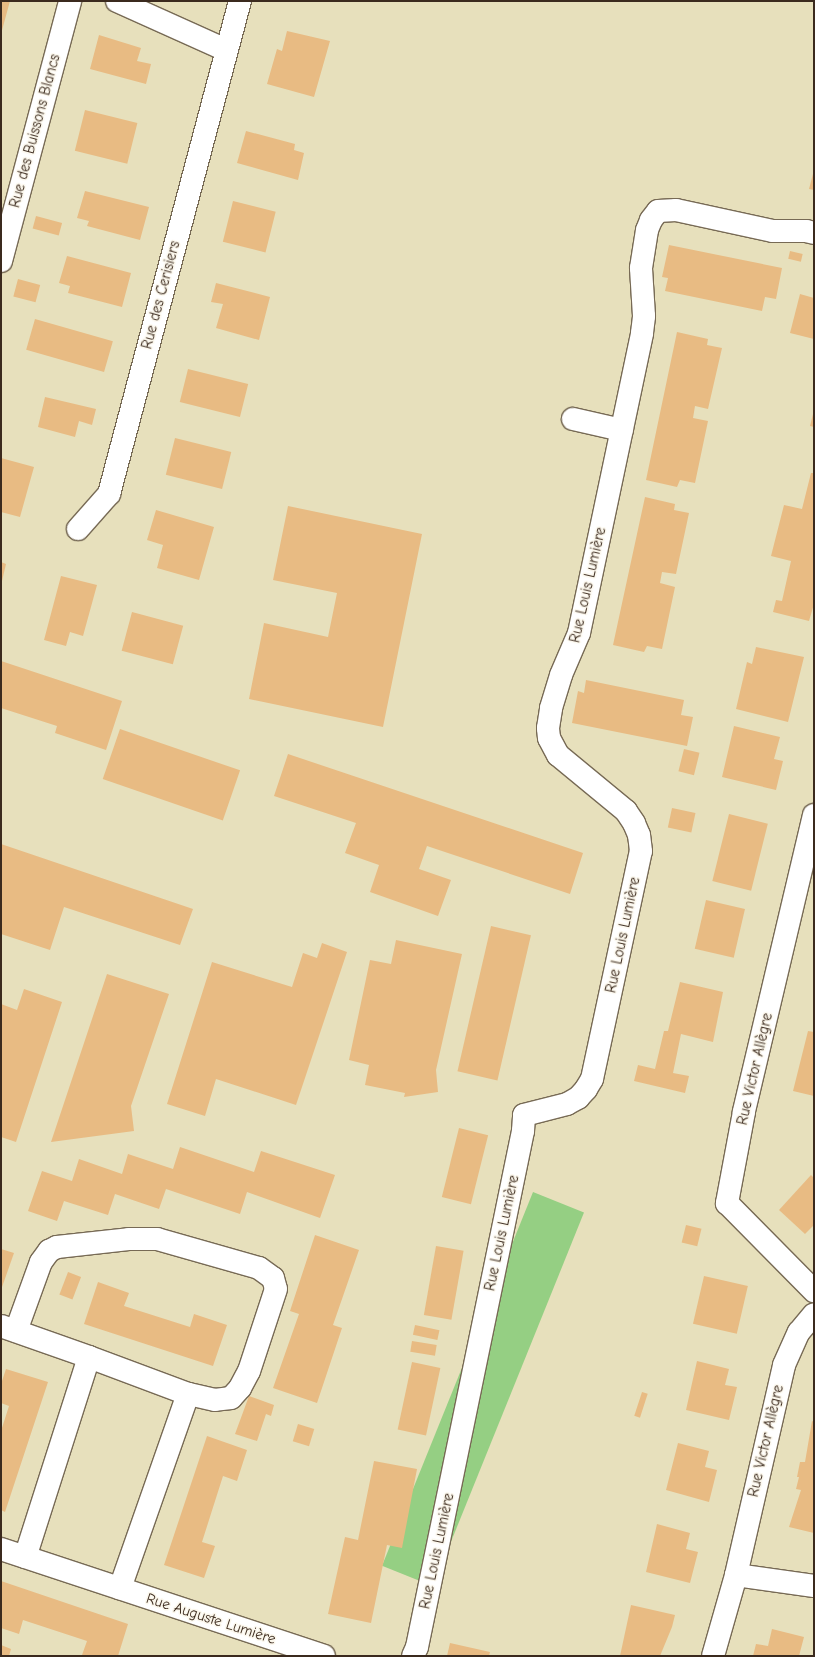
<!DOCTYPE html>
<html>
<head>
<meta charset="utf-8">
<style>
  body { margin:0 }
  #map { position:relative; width:815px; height:1657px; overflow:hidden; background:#e7e0bc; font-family:"Comic Neue",sans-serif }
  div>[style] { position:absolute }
  .green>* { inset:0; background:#95cf83; transform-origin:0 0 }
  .building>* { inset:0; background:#e8bb83; transform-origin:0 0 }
  .roads { filter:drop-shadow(1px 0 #776a55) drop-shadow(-1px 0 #776a55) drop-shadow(0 1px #776a55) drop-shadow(0 -1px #776a55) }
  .minor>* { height:22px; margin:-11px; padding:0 11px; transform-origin:11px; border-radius:11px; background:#fff }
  span { translate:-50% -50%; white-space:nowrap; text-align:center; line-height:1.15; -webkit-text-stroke:3px #fbf7ec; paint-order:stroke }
  .street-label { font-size:15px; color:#3b2a1e }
  .frame { position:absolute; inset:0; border:2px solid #3b2a1e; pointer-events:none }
</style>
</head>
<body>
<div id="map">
  <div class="green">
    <div style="left:533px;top:1192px;width:55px;height:403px;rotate:22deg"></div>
  </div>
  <div class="building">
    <div style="clip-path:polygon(1px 1px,10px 1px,1px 34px)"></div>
    <div style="clip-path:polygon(287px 31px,330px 41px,314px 97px,267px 84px,277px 49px,282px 51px)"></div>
    <div style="clip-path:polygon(99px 35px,141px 48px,137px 61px,151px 64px,146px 84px,90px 69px)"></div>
    <div style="left:85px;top:110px;width:54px;height:42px;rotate:14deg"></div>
    <div style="clip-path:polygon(246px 131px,295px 144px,294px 150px,304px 153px,298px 180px,237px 163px)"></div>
    <div style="clip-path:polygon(814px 170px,814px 190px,809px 189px)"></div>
    <div style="clip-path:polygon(85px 191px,149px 207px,140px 240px,87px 226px,89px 221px,77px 218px)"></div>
    <div style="left:233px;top:201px;width:44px;height:42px;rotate:14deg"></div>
    <div style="left:36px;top:216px;width:27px;height:13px;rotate:15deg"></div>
    <div style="clip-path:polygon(669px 245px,782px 268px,776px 299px,765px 297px,762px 311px,665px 291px,668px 278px,662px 277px)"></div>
    <div style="left:790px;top:251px;width:13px;height:8px;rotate:13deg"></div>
    <div style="clip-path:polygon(67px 256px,131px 273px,122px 307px,68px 293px,70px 286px,59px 283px)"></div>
    <div style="left:18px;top:279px;width:23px;height:18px;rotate:15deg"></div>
    <div style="clip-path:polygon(216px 283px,270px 297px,259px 340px,216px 328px,223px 304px,211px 302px)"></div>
    <div style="clip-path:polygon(800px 294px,814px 298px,814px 339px,790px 333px)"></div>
    <div style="left:35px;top:319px;width:81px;height:32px;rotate:16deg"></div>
    <div style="clip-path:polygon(677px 332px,708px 339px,707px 345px,722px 348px,708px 409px,695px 406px,693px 418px,708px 421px,695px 483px,680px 480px,677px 487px,646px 480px)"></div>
    <div style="left:188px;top:369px;width:62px;height:34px;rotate:14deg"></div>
    <div style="clip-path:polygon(45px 397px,96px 409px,92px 425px,79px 421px,75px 437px,38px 427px)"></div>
    <div style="clip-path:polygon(814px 410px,814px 427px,810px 426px)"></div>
    <div style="left:175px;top:438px;width:58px;height:38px;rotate:14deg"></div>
    <div style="clip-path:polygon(1px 458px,34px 467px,20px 517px,1px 512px)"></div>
    <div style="clip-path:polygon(811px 473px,814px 473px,814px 604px,809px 621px,773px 612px,776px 600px,782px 601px,791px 561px,771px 556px,784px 505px,802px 509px)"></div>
    <div style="clip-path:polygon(645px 497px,675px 504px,674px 510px,689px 513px,676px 574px,662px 572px,660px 583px,675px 587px,662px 649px,647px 646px,644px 652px,613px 645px)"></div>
    <div style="clip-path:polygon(288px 506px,422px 534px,383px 727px,249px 699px,264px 623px,328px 637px,337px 593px,273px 580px)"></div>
    <div style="clip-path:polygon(156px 510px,214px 527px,199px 580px,157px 568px,163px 545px,147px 540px)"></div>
    <div style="clip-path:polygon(1px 562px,6px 564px,2px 581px,1px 581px)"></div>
    <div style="clip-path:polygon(61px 576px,97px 585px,83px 636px,70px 632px,66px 646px,44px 640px)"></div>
    <div style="left:132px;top:612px;width:53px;height:40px;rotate:15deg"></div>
    <div style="clip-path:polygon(756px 647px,804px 657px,788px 722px,736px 709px,747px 662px,752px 664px)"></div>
    <div style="clip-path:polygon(1px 661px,122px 701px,106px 750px,55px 733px,57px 726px,1px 708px)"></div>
    <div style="clip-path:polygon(586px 680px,684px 700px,681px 715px,693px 717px,687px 746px,572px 723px,578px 691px,584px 693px)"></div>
    <div style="clip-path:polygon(734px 726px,780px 737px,774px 759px,783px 761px,776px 790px,722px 777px)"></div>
    <div style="left:120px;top:729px;width:127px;height:53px;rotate:19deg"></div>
    <div style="left:684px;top:749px;width:16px;height:23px;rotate:14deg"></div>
    <div style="clip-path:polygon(288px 754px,583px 853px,570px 894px,427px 846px,419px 869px,451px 880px,438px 916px,370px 892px,379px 865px,345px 853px,356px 823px,274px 796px)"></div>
    <div style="left:672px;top:808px;width:24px;height:20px;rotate:12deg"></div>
    <div style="left:729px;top:814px;width:40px;height:69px;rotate:14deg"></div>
    <div style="clip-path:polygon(1px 844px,193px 909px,180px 945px,64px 907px,50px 950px,1px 934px)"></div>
    <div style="left:706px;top:900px;width:40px;height:50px;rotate:13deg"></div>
    <div style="left:491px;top:926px;width:41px;height:149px;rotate:13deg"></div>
    <div style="clip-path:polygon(396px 940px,462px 954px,436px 1070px,438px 1092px,404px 1097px,405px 1093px,365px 1085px,369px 1065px,349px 1060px,370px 960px,391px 964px)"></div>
    <div style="clip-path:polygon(322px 943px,347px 952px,296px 1105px,216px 1079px,205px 1116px,167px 1104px,212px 962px,292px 987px,303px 953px,317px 958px)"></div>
    <div style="clip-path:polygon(107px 974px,169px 994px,131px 1106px,134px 1131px,51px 1142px)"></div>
    <div style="clip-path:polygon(680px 982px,723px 992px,713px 1042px,681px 1034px,673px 1073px,689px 1076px,685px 1093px,634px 1081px,638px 1065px,655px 1069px,664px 1031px,668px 1031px)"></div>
    <div style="clip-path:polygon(24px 989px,62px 1002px,16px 1142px,1px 1137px,1px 1004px,17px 1010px)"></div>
    <div style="clip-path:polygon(808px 1031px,814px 1032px,814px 1096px,793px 1091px)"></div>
    <div style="left:459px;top:1128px;width:30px;height:71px;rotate:14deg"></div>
    <div style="clip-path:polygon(180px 1147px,254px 1172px,261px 1151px,335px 1175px,320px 1218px,247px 1192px,240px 1214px,166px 1189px,159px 1209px,115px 1194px,108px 1215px,64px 1201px,57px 1221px,28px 1211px,42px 1171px,72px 1181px,79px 1159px,122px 1174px,128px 1154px,173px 1169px)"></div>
    <div style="clip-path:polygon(811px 1175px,814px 1178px,814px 1225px,805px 1234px,779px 1210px)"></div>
    <div style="left:686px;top:1225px;width:16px;height:18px;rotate:14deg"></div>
    <div style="clip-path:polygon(315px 1235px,359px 1250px,333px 1325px,342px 1328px,317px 1403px,273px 1388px,299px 1314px,290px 1311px)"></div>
    <div style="left:436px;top:1246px;width:28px;height:70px;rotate:10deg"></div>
    <div style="clip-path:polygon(1px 1249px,14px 1253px,1px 1290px)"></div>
    <div style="left:68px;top:1272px;width:14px;height:24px;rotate:21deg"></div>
    <div style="left:704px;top:1276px;width:45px;height:49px;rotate:13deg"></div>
    <div style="clip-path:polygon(98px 1282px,129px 1293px,124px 1306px,190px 1327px,194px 1314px,227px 1325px,213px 1366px,84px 1324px)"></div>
    <div style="left:415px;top:1325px;width:25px;height:10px;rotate:12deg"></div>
    <div style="left:412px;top:1341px;width:25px;height:11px;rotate:9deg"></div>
    <div style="clip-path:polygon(697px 1361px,729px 1369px,725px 1385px,737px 1387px,729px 1420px,686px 1410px)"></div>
    <div style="left:412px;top:1362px;width:29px;height:69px;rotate:12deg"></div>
    <div style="clip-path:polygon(6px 1369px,48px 1382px,5px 1512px,1px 1510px,1px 1431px,9px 1406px,1px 1403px,1px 1384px)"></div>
    <div style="left:642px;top:1392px;width:6px;height:25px;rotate:18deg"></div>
    <div style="clip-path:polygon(249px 1396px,274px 1405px,271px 1416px,266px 1414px,257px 1441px,235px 1434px)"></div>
    <div style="clip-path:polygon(812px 1421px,814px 1422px,814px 1533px,789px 1527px,801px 1490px,796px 1489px,799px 1477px,797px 1477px,800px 1462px,805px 1462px)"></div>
    <div style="left:298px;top:1424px;width:17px;height:18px;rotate:17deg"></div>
    <div style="clip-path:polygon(207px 1436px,247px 1450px,237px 1481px,223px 1476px,202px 1542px,215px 1546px,204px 1578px,164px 1565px)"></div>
    <div style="clip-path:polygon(678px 1443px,709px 1451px,705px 1467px,717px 1470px,709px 1502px,666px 1490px)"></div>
    <div style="clip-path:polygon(374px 1461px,417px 1469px,402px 1548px,387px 1545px,371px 1623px,328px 1614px,345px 1537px,358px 1540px)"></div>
    <div style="clip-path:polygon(657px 1524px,690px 1533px,686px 1549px,698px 1552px,690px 1583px,646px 1572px)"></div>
    <div style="clip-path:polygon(1px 1581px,128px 1624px,118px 1656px,82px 1655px,87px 1641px,23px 1620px,19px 1634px,1px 1628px)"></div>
    <div style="clip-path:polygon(631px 1605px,675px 1615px,672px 1627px,660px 1656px,620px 1656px)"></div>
    <div style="clip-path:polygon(772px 1629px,804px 1637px,799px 1656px,753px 1656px,756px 1644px,768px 1646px)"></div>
    <div style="clip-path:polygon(450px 1643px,490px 1652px,489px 1656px,447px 1656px)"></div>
    <div style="clip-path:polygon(1px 1645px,11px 1649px,9px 1656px,1px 1656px)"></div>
  </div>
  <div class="roads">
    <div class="minor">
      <div style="left:117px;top:1px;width:120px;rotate:24.2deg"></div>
      <div style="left:1px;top:261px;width:269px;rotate:-75.1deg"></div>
      <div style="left:573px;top:419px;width:50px;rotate:12.7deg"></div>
      <div style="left:78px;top:529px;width:47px;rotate:-48.5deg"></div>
      <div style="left:109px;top:494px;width:510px;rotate:-75.12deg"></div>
      <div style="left:814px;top:815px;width:305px;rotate:103.3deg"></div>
      <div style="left:744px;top:1112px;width:93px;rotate:100.6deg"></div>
      <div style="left:727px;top:1203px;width:124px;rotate:45.3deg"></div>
      <div style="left:1px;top:1326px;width:93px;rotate:19.4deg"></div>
      <div style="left:89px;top:1357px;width:210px;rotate:107.7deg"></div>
      <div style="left:16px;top:1331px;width:73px;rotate:-70.1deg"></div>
      <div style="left:41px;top:1262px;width:14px;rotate:-54deg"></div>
      <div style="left:49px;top:1251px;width:9px;rotate:-27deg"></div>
      <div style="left:57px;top:1247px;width:72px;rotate:-6.3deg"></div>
      <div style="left:129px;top:1239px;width:28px"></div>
      <div style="left:157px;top:1239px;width:106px;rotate:15.9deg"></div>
      <div style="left:259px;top:1268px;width:17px;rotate:36deg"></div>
      <div style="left:273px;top:1278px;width:11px;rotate:75deg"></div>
      <div style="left:276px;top:1289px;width:86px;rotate:108.2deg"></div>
      <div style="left:249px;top:1371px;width:19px;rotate:118deg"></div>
      <div style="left:240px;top:1388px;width:13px;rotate:132deg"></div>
      <div style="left:231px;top:1398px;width:16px;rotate:173deg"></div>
      <div style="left:215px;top:1400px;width:28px;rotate:-167deg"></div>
      <div style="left:188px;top:1394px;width:206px;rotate:109.3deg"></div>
      <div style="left:89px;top:1357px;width:106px;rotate:20.5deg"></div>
      <div style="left:1px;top:1549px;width:340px;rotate:18.3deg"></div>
      <div style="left:736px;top:1575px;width:79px;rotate:8deg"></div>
      <div style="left:413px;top:1656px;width:10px;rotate:-66deg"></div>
      <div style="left:417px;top:1647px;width:527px;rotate:-78.39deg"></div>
      <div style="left:523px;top:1131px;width:16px;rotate:-86deg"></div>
      <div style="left:524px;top:1115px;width:44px;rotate:-14.3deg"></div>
      <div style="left:567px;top:1104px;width:13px;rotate:-29deg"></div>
      <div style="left:578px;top:1098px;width:12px;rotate:-48deg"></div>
      <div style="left:586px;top:1089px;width:12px;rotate:-59deg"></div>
      <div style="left:592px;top:1079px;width:233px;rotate:-77.9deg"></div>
      <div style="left:641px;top:851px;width:16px;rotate:-97deg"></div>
      <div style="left:639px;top:835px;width:13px;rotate:-113deg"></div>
      <div style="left:634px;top:823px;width:14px;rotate:-124deg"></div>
      <div style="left:626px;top:811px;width:88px;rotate:-140.5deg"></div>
      <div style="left:558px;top:755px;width:19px;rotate:-118deg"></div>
      <div style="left:549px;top:738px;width:10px;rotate:-96deg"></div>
      <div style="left:548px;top:728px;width:20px;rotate:-81deg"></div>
      <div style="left:551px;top:708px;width:34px;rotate:-73deg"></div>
      <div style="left:561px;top:675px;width:46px;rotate:-66.8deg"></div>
      <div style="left:579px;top:633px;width:307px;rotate:-78.1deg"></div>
      <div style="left:642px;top:333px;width:17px;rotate:-83deg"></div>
      <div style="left:644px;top:316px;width:48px;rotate:-93.6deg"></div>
      <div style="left:641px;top:268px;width:38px;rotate:-81deg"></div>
      <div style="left:647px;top:230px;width:11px;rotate:-68deg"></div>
      <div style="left:651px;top:220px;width:11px;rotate:-52deg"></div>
      <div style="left:658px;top:211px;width:18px;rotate:-3deg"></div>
      <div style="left:676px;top:210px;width:99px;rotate:12.2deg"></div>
      <div style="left:773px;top:231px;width:33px"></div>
      <div style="left:806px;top:231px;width:8px;rotate:14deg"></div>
      <div style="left:713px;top:1656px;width:84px;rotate:-74.1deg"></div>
      <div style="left:736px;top:1575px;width:215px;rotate:-77.1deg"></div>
      <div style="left:784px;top:1365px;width:36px;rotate:-66deg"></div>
      <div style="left:799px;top:1332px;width:23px;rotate:-50deg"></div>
    </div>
  </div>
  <div class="street-label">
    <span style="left:35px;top:131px;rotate:-75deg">Rue des Buissons Blancs</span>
    <span style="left:161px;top:295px;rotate:-75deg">Rue des Cerisiers</span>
    <span style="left:588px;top:585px;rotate:-77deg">Rue Louis Lumière</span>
    <span style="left:623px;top:935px;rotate:-78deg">Rue Louis Lumière</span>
    <span style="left:755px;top:1069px;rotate:-77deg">Rue Victor Allègre</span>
    <span style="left:502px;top:1233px;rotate:-78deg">Rue Louis Lumière</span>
    <span style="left:766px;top:1441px;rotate:-77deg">Rue Victor Allègre</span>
    <span style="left:437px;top:1551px;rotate:-78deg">Rue Louis Lumière</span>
    <span style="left:211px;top:1619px;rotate:18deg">Rue Auguste Lumière</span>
  </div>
  <div class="frame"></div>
</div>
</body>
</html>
